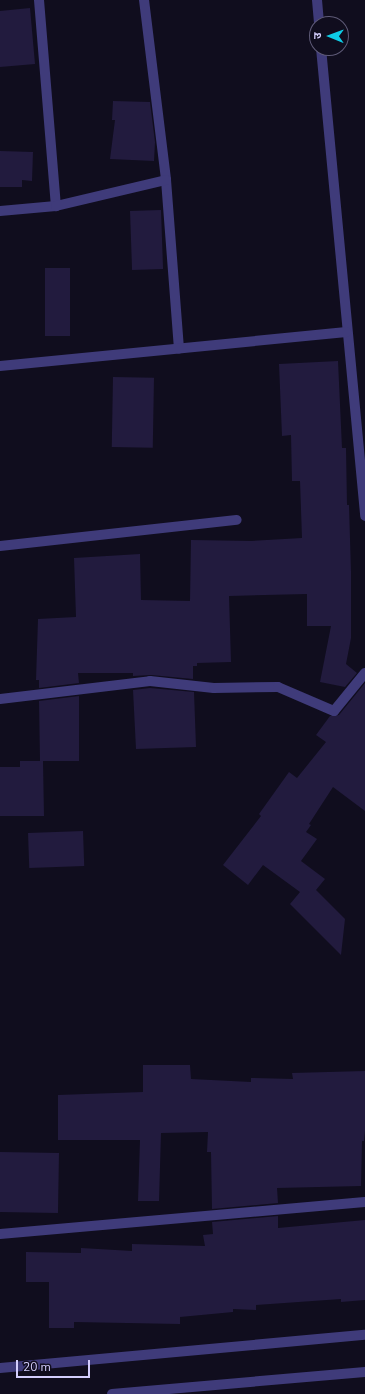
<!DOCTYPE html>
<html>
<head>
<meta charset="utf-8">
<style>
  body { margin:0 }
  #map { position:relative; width:365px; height:1394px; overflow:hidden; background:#100d1e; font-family:"Nunito Sans","Noto Sans Devanagari",sans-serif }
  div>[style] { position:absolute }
  .building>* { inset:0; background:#221b3e; transform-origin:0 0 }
  .minor>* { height:10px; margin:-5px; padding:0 5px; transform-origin:5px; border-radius:5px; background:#3f3b7a }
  span { translate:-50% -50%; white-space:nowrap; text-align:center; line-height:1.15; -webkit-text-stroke:3px #100d1e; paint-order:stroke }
  .north { position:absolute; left:309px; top:16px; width:40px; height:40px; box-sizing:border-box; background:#100d1e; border:1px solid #5e5a77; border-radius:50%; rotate:271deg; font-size:11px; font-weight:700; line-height:16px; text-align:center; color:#d3cdfc }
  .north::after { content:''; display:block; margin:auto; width:14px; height:18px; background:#0ecde7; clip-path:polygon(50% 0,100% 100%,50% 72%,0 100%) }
  .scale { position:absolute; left:16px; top:1360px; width:74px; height:18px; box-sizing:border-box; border:2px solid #d3cdfc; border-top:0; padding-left:5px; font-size:12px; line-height:14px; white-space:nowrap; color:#d3cdfc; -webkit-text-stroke:3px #100d1e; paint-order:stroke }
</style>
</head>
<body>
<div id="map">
  <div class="building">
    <div style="clip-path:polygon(30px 8px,35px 64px,0 67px,0 11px)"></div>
    <div style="clip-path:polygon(113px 101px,150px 102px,155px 142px,154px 161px,110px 159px,115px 120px,112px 120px)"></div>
    <div style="clip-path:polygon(0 151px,33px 152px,32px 181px,22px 180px,22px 187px,0 187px)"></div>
    <div style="left:161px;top:210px;width:59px;height:31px;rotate:88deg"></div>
    <div style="left:45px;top:268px;width:25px;height:68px"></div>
    <div style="clip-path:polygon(338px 361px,342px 448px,346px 448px,347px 505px,349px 505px,351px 572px,351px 638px,346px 664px,357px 673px,345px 687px,320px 682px,331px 626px,307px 626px,307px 594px,229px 596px,231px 662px,197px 663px,197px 666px,193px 666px,193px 679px,151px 675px,133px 676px,133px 673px,78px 673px,79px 683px,39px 688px,39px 680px,36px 680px,38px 619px,76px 617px,74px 558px,140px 554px,141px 600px,190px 601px,191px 540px,251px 541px,302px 538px,300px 481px,292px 481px,291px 435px,282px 436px,279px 364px)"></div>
    <div style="left:113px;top:377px;width:41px;height:70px;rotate:1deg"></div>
    <div style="clip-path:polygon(365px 683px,365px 811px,333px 787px,309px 824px,311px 825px,306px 832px,317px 839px,301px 861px,325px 879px,316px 890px,345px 919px,341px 955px,290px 904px,300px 892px,263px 865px,248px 885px,223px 865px,261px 816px,259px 814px,289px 772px,297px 778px,326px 742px,316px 735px,330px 716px,339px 715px)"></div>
    <div style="clip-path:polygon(150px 688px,194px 692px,196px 747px,136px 749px,133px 690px)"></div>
    <div style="clip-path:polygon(79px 696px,79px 761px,43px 761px,44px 816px,0 816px,0 767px,20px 767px,20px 761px,40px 761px,39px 701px)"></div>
    <div style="left:83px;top:831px;width:35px;height:55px;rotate:88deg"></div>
    <div style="clip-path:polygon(143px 1065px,190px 1065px,191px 1079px,251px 1082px,251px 1078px,293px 1079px,292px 1073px,365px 1071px,365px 1131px,364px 1141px,362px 1141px,361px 1186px,277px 1188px,278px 1203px,212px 1209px,211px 1152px,207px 1152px,208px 1132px,161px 1133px,159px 1201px,138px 1201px,140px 1140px,58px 1140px,58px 1095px,143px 1092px)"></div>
    <div style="left:0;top:1152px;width:59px;height:60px;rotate:1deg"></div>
    <div style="clip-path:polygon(278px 1216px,278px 1228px,365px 1220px,365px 1300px,341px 1302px,341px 1299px,256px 1305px,256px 1310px,233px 1309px,233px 1312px,180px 1317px,180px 1324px,74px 1322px,74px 1328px,49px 1328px,49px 1282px,26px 1282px,26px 1252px,81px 1253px,81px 1248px,132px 1251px,132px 1244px,205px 1246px,203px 1235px,213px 1234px,212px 1222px)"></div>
  </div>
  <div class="minor">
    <div style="left:39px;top:0;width:207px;rotate:85.3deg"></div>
    <div style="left:144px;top:0;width:181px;rotate:83deg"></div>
    <div style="left:166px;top:180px;width:169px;rotate:85.6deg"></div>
    <div style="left:317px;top:0;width:24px;rotate:85deg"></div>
    <div style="left:321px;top:48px;width:470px;rotate:84.6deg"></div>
    <div style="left:0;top:211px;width:56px;rotate:-5.1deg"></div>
    <div style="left:56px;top:206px;width:113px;rotate:-13.3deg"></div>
    <div style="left:0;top:366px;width:348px;rotate:-5.6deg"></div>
    <div style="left:0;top:546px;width:238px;rotate:-6.3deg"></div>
    <div style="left:0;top:699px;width:151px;rotate:-6.8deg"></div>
    <div style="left:150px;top:681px;width:64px;rotate:6.2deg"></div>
    <div style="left:214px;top:688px;width:64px;rotate:-0.9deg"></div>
    <div style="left:278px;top:687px;width:61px;rotate:23.2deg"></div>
    <div style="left:334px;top:711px;width:49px;rotate:-50.8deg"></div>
    <div style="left:0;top:1234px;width:366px;rotate:-5deg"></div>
    <div style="left:0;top:1368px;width:366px;rotate:-5.2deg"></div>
    <div style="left:112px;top:1394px;width:254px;rotate:-5deg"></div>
  </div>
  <div class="north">उ</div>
  <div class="scale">20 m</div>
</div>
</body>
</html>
